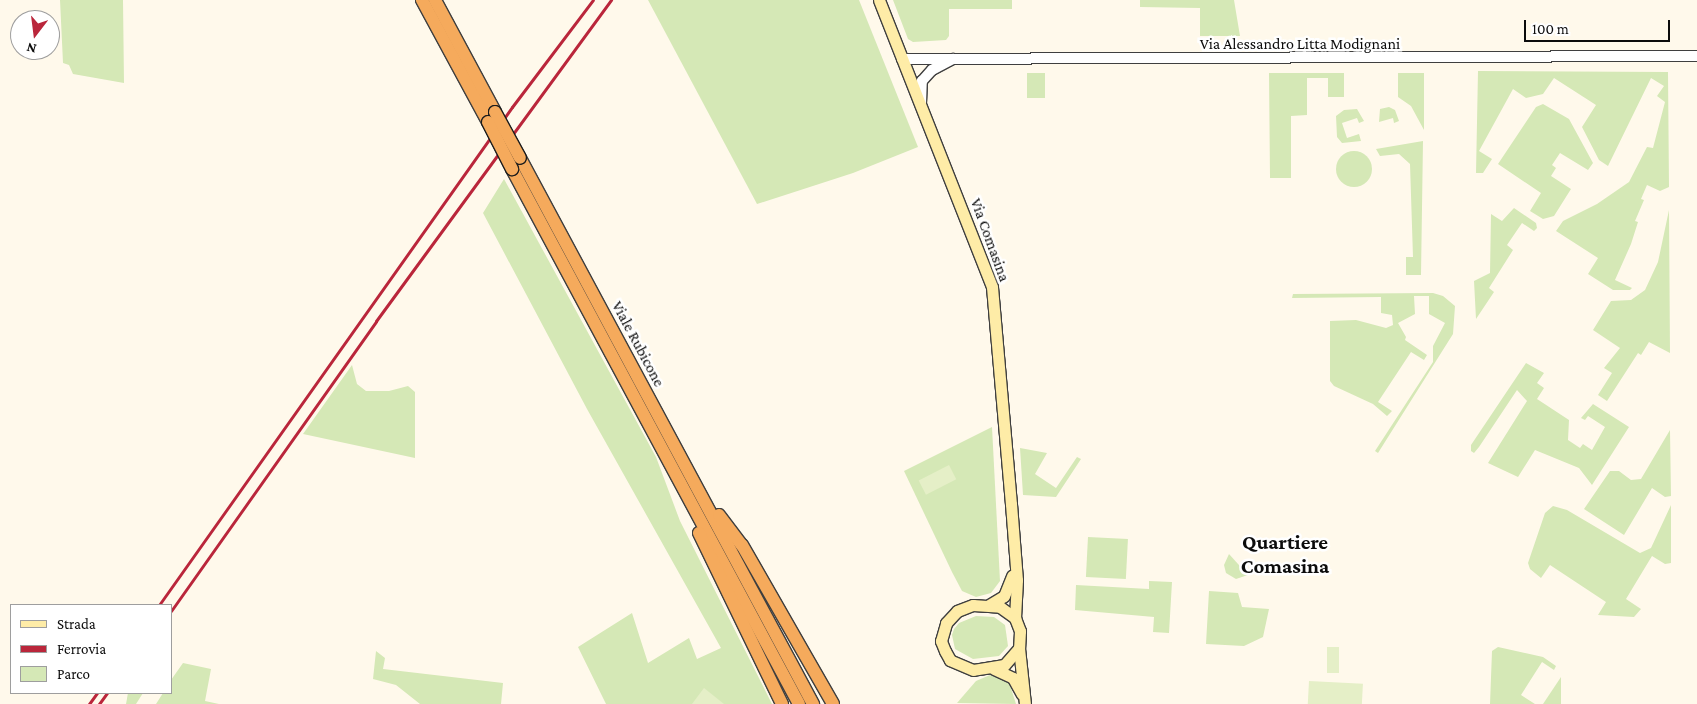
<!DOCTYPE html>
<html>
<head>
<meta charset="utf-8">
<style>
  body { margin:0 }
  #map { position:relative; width:1697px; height:704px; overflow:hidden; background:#fff9eb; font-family:"Crimson Pro",serif }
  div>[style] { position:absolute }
  .green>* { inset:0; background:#d5e8b6; transform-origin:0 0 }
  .round { border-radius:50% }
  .pitch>* { inset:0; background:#e5efc7; transform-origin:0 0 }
  .roads { filter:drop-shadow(1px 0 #3f3f3f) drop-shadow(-1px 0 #3f3f3f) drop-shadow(0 1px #3f3f3f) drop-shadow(0 -1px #3f3f3f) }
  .tertiary>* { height:10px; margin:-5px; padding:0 5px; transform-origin:5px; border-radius:5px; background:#fff }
  .secondary>* { height:11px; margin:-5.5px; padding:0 5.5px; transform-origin:5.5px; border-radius:5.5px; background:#feeca7 }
  .trunk>* { height:12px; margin:-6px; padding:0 6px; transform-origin:6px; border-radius:6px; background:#f5aa5c }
  .rail>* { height:3px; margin:-1.5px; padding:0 1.5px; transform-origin:1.5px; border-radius:1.5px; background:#ba263b }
  .bridges { filter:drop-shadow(1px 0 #1d1d1d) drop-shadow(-1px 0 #1d1d1d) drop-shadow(0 1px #1d1d1d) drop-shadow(0 -1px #1d1d1d) }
  .trunk-bridge>* { height:12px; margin:-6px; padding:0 6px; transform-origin:6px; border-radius:6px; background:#f5aa5c }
  span { translate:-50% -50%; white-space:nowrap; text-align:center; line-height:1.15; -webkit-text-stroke:5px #fff; paint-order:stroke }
  .street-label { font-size:16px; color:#0c0c0c }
  .district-label { font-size:21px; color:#0c0c0c; font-weight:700 }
  .legend { position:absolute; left:10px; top:604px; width:162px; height:90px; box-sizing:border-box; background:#fff; border:1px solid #9e9e9e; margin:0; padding:6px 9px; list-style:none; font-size:15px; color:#0c0c0c }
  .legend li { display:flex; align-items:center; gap:10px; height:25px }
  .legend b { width:25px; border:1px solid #9e9e9e }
  .north { position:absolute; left:10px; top:10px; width:50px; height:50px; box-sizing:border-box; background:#fff; border:1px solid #9e9e9e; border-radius:50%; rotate:195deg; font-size:14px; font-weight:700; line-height:20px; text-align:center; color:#0c0c0c }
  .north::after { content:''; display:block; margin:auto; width:18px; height:22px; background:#ba263b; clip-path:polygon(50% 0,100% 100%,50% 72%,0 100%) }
  .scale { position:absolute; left:1524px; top:20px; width:146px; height:22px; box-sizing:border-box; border:2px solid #0c0c0c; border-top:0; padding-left:6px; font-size:15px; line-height:18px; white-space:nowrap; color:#0c0c0c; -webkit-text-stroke:4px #fff; paint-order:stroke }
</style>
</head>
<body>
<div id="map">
  <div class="green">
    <div style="clip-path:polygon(60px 0,123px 0,124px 83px,73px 74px,69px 65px,63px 63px)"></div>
    <div style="clip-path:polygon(648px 0,859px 0,918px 147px,853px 173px,757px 204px)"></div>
    <div style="clip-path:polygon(893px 0,1012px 0,1012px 9px,949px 9px,949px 36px,946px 40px,913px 42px,908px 39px)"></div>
    <div style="clip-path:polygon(1140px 0,1234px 0,1240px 36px,1200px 36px,1200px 8px,1140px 7px)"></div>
    <div style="clip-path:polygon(1478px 71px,1668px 72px,1669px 187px,1660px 191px,1647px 185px,1641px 199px,1644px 200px,1635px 221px,1638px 222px,1631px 244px,1615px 280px,1632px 288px,1630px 290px,1613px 290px,1588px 274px,1598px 258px,1556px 231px,1563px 221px,1597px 204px,1629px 182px,1647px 147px,1653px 148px,1665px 102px,1657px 96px,1664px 86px,1651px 78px,1608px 166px,1599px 160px,1582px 127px,1596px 105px,1554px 78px,1543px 94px,1526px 98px,1513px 89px,1479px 151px,1492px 159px,1483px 173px,1476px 173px)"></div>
    <div style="left:1045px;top:73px;width:25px;height:18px;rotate:90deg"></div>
    <div style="clip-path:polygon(1269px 73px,1344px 73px,1344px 97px,1328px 97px,1328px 78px,1307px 78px,1307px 115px,1291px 116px,1291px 178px,1270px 178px)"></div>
    <div style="clip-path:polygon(1398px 73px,1424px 73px,1424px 130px,1411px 106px,1398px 97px)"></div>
    <div style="clip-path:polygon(1543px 104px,1569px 119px,1593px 163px,1588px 170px,1560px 153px,1552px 165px,1556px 168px,1551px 176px,1571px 189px,1554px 216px,1543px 219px,1530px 211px,1541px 193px,1498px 164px,1536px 107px)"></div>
    <div style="clip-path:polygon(1389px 107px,1395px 110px,1399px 121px,1394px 123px,1393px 118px,1379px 122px,1380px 109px)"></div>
    <div style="clip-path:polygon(1357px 109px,1364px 121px,1359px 123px,1357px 118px,1342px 123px,1347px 138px,1359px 134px,1361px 141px,1342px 143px,1337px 137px,1336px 116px,1344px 110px)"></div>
    <div style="clip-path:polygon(1423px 141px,1421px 275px,1406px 275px,1406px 257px,1413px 257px,1410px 164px,1399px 154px,1380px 156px,1376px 149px)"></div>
    <div class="round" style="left:1336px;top:151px;width:36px;height:36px"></div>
    <div style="clip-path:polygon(504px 179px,656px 457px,680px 521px,772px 704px,606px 704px,578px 647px,632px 613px,648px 663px,689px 638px,697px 659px,721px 648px,587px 409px,483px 213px)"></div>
    <div style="clip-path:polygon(1514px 208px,1536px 223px,1537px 228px,1534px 231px,1522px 223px,1507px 245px,1513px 250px,1489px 288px,1494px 292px,1476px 319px,1474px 281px,1490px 273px,1491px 214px,1502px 221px)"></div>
    <div style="clip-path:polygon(1669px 210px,1670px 353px,1649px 342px,1641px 355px,1638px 353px,1607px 401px,1598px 395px,1612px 373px,1604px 368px,1620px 348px,1593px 330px,1611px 301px,1631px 300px,1645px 290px,1658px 262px)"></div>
    <div style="clip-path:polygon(1433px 293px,1443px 296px,1455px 306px,1453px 334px,1378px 453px,1375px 451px,1433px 362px,1433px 346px,1445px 323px,1429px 314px,1429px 296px,1414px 296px,1415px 314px,1398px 323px,1406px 337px,1405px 340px,1427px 355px,1424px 360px,1411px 352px,1378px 402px,1392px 411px,1387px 416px,1373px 404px,1334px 386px,1330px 381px,1330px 321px,1356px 320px,1386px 328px,1393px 325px,1392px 315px,1381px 313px,1381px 297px,1292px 298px,1293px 294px)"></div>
    <div style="clip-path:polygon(1526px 363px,1544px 373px,1537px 383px,1544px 388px,1537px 399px,1569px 420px,1568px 440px,1580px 448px,1583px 444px,1592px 450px,1605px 427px,1588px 416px,1585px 420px,1581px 418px,1593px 404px,1629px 427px,1592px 485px,1579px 468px,1535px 450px,1518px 477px,1488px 463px,1527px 401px,1517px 390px,1479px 447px,1474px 453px,1471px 451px,1471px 445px)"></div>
    <div style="clip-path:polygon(352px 365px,357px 384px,366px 391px,389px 391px,408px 386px,415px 392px,415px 458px,303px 434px)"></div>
    <div style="clip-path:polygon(992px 427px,1000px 581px,991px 593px,976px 597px,962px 591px,952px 572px,904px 471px)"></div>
    <div style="clip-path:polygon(1670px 430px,1671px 496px,1665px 497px,1652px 488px,1624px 535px,1584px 509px,1610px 471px,1619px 471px,1631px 480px,1641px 479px)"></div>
    <div style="clip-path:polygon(1020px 448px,1047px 453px,1035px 474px,1056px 488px,1077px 457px,1081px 459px,1056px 497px,1023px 495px)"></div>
    <div style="clip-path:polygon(1671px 505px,1671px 563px,1665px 564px,1652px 556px,1626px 599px,1641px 609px,1634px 617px,1598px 615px,1606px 602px,1550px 565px,1541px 578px,1530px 569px,1528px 563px,1545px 513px,1553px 506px,1567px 510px,1640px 553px,1651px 548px)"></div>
    <div style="left:1088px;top:537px;width:40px;height:40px;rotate:3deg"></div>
    <div style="clip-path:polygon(1229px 554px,1248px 575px,1236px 579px,1226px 573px,1224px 565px)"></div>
    <div style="clip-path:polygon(1149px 581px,1172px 582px,1169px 633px,1153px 632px,1154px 617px,1075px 610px,1076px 585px,1149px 589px)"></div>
    <div style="clip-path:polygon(1209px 591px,1238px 593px,1242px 607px,1269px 609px,1263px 637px,1244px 646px,1206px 644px)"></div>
    <div style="clip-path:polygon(976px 616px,994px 617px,1005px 625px,1008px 646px,999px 656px,973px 659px,955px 649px,952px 635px,954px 629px,959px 623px)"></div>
    <div style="clip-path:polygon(1498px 647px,1543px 657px,1556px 666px,1554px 670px,1542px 662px,1521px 695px,1535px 704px,1490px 704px,1492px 651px)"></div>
    <div style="clip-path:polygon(376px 651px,385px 658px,383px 669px,503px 683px,501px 704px,420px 704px,396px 685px,373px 679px)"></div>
    <div style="clip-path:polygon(183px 663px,211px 669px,205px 701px,219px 704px,156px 704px,163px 693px,171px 693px,171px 680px)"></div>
    <div style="clip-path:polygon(990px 675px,1009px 682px,1016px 704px,957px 703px,976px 681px)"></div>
    <div style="clip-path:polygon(1561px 677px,1561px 704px,1543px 704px)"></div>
    <div style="clip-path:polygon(128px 693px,143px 693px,136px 704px,126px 704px)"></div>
  </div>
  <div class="pitch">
    <div style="left:949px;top:465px;width:16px;height:34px;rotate:63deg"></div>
    <div style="left:1327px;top:647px;width:12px;height:26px"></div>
    <div style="left:1309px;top:681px;width:54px;height:23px;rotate:3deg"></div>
    <div style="clip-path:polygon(704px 688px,724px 704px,692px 704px)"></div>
  </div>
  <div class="roads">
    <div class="tertiary">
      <div style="left:902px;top:59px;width:795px;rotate:-0.22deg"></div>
      <div style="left:921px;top:104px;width:23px;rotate:-88deg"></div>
      <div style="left:922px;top:81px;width:15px;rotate:-48deg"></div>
      <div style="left:932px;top:70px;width:24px;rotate:-28deg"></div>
    </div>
    <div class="secondary">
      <div style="left:879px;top:0;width:308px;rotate:68.5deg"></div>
      <div style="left:992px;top:287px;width:218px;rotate:85deg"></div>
      <div style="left:1011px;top:504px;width:76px;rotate:85.5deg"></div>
      <div style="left:1017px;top:580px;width:38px;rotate:93deg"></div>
      <div style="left:973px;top:605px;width:27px;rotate:4deg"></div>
      <div style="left:1000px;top:607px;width:19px;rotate:36deg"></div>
      <div style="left:1015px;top:618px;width:14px;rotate:69deg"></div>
      <div style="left:1020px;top:631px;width:17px;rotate:93deg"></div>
      <div style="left:1019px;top:648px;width:23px;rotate:131deg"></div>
      <div style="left:1004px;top:665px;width:31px;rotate:171deg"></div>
      <div style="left:973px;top:670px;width:25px;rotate:-157deg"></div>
      <div style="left:950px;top:660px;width:10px;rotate:-119deg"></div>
      <div style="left:945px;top:651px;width:11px;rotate:-112deg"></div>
      <div style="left:941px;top:641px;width:19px;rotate:-74deg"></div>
      <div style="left:946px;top:623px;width:16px;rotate:-47deg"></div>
      <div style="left:957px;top:611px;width:17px;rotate:-21deg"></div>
      <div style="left:989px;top:605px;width:17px;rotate:-31deg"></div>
      <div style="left:1004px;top:596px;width:22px;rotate:-68deg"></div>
      <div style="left:1019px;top:648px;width:56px;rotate:83.9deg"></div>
      <div style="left:994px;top:669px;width:21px;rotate:25deg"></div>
      <div style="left:1013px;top:678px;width:18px;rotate:61deg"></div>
    </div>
    <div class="trunk">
      <div style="left:422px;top:0;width:139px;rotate:61.6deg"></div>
      <div style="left:435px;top:0;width:127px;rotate:61.8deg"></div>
      <div style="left:520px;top:158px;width:620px;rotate:61.78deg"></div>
      <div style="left:512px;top:169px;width:607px;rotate:61.79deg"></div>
      <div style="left:719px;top:515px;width:38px;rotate:53deg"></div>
      <div style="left:742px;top:545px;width:183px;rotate:60.2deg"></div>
      <div style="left:699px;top:533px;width:190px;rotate:64.1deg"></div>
    </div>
  </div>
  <div class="rail">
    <div style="left:159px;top:605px;width:610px;rotate:-54.67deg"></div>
    <div style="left:512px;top:107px;width:134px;rotate:-52.9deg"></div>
    <div style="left:171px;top:611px;width:355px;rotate:-54.7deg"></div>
    <div style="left:376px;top:321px;width:398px;rotate:-53.8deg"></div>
    <div style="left:89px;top:704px;width:14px;rotate:-54deg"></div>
    <div style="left:99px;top:704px;width:14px;rotate:-54deg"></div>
  </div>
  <div class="bridges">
    <div class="trunk-bridge">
      <div style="left:495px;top:112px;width:52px;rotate:61.5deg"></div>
      <div style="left:488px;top:122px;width:53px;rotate:62.9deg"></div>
    </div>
  </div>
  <div class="street-label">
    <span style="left:1300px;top:44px">Via Alessandro Litta Modignani</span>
    <span style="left:990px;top:240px;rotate:70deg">Via Comasina</span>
    <span style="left:638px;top:344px;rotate:62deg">Viale Rubicone</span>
  </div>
  <div class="district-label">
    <span style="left:1285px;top:554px">Quartiere<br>Comasina</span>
  </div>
  <ul class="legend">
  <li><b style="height:6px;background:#feeca7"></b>Strada</li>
  <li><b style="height:6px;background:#ba263b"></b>Ferrovia</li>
  <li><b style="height:14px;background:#d5e8b6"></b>Parco</li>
  </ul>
  <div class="north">N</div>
  <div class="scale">100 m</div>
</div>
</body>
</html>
